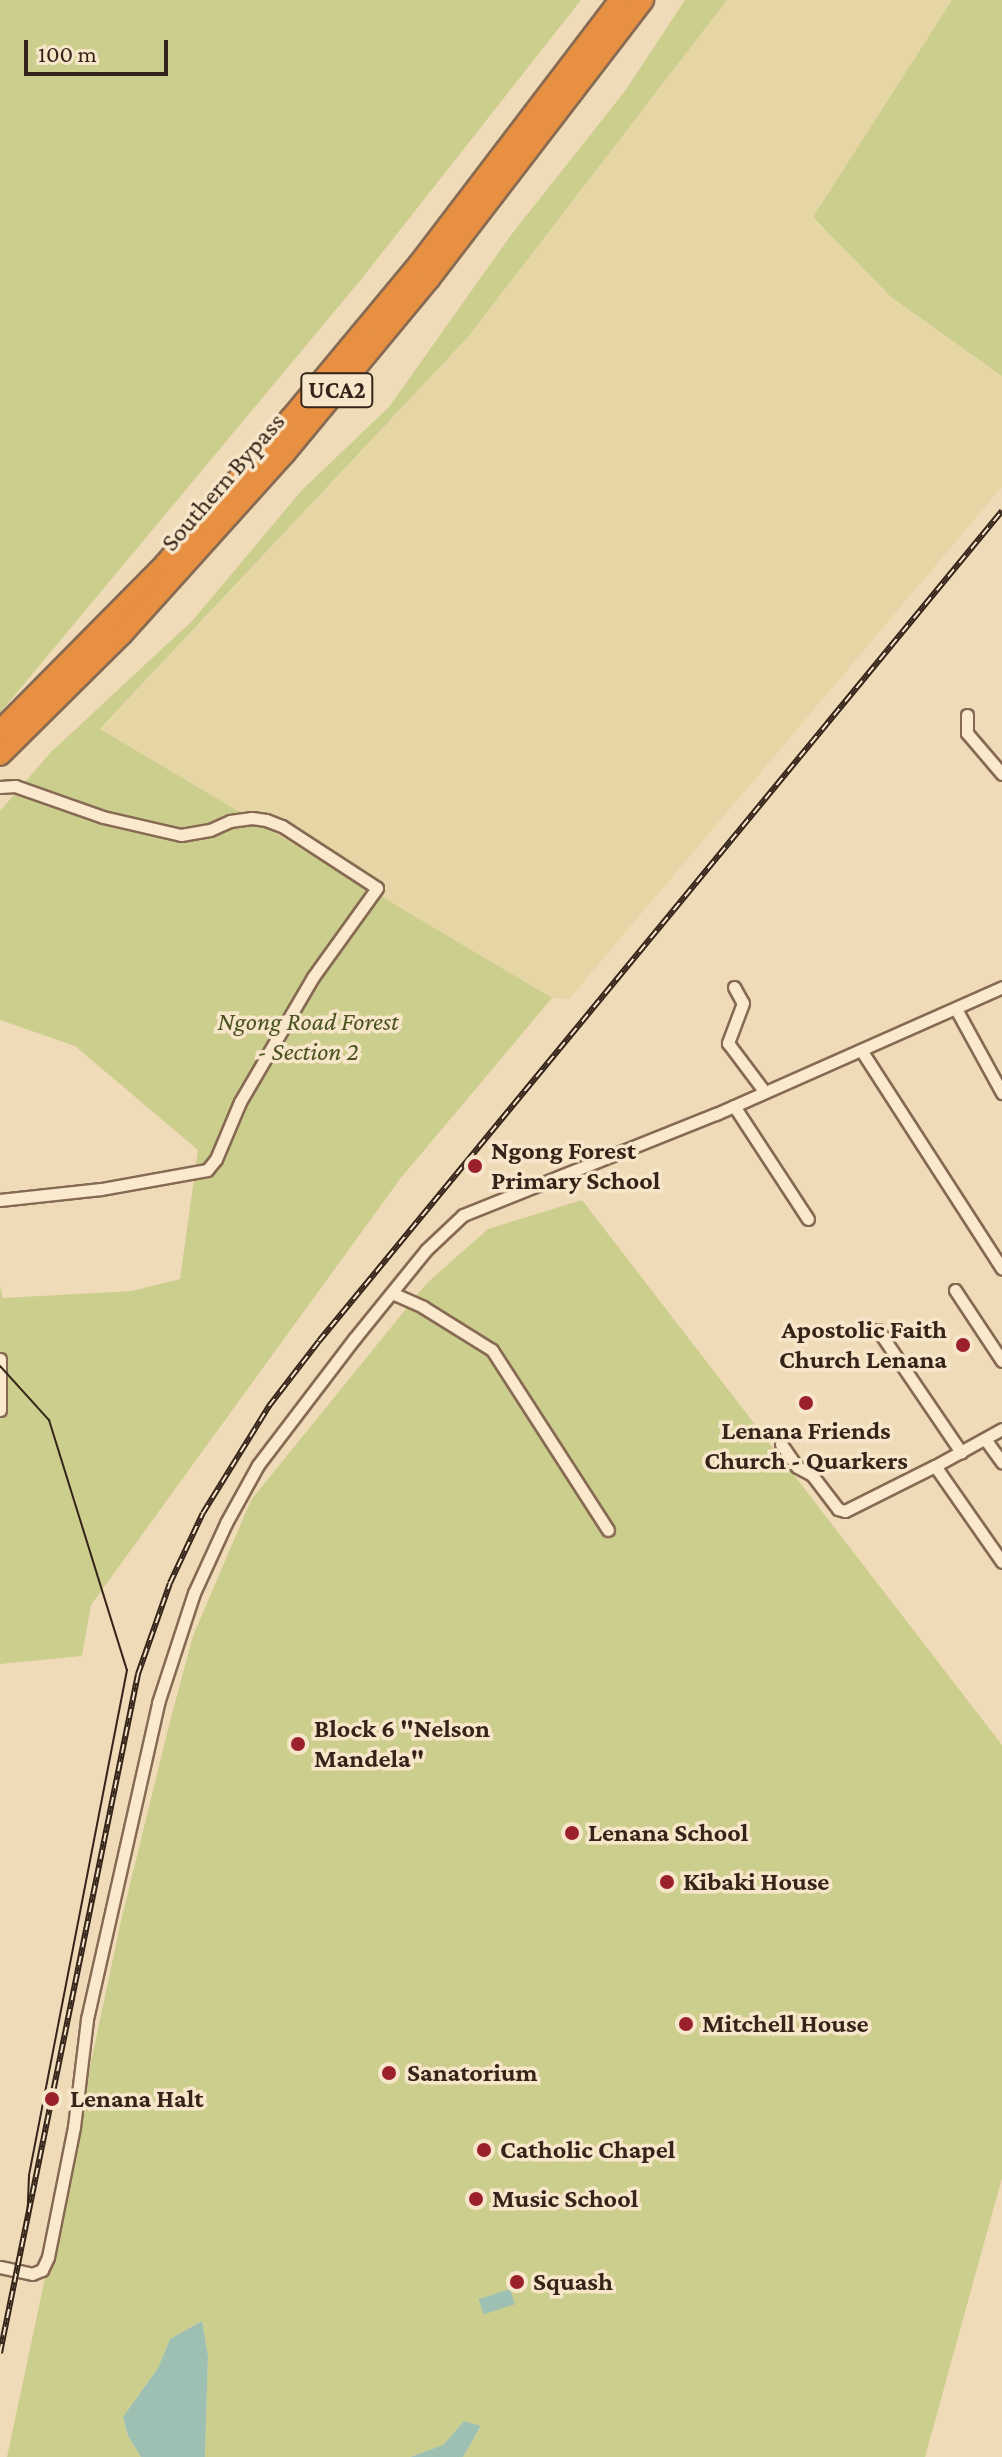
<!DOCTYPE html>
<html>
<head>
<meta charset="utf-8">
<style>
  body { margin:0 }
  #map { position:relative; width:1002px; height:2457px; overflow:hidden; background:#f0dbb9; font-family:"Crimson Pro",serif }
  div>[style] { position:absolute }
  .farmland>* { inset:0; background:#e6d6a6 }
  .green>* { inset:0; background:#ccce8d }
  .water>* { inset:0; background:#9ec0b3; transform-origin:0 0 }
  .roads { filter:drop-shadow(2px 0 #876a53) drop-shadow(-2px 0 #876a53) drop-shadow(0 2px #876a53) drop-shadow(0 -2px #876a53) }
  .street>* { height:11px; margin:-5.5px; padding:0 5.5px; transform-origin:5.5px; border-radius:5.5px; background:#fbe9cd }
  .highway>* { height:20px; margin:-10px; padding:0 10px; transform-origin:10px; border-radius:10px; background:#e79042 }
  .tram>* { height:2px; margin:-1px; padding:0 1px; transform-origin:1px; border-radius:1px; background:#352419 }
  .rail>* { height:6px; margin-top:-3px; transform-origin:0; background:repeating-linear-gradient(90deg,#f7e6c9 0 9px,#352419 0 18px); box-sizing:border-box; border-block:2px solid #352419 }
  .dots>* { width:22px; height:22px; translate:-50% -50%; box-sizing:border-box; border:4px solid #f7e6c9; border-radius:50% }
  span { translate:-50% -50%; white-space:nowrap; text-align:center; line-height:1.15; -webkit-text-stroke:7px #f7e6c9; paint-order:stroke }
  .shield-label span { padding:2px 6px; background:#f7e6c9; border:2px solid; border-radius:6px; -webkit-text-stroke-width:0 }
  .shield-label { font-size:24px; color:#352419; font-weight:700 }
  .street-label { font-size:26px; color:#352419 }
  .park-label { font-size:26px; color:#4b531f; font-style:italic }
  .poi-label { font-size:26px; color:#352419; font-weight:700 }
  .left { translate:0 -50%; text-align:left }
  .right { translate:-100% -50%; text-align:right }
  .scale { position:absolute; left:24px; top:40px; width:144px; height:36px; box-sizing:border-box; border:4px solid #352419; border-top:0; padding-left:10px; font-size:24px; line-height:28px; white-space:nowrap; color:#352419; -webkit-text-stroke:6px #f7e6c9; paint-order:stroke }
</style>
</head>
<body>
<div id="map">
  <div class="farmland">
    <div style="clip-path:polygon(727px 0,952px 0,813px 217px,891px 297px,1002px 376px,1002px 487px,569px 999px,552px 998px,100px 730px,468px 337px)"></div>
  </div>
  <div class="green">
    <div style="clip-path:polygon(0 0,581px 0,363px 277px,0 713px)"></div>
    <div style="clip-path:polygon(685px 0,727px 0,468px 337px,100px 729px,552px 998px,400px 1179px,91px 1605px,82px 1656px,0 1664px,0 1287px,3px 1298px,132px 1291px,180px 1279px,198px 1150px,75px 1046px,0 1020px,0 811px,50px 753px,192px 621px,303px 489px,389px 407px,511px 235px,625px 91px)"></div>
    <div style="clip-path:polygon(952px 0,1002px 0,1002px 376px,891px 297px,813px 217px)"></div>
    <div style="clip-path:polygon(582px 1200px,1002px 1745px,1002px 2178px,925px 2457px,463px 2457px,481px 2427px,464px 2421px,443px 2445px,410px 2457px,205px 2457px,208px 2356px,202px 2321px,170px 2339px,158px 2368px,123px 2417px,128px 2436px,141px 2457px,7px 2457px,121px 1921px,169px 1725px,193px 1636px,251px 1500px,427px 1283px,488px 1229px)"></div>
  </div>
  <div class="water">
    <div style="left:510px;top:2289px;width:16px;height:33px;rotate:72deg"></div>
    <div style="clip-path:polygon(202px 2321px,208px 2356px,205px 2457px,141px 2457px,128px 2436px,123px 2417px,158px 2368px,170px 2339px)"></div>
    <div style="clip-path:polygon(464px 2421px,481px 2426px,463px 2457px,410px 2457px,443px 2445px)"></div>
  </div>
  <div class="roads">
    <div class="street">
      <div style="left:967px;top:715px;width:18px;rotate:90deg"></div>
      <div style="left:967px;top:733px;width:54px;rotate:49.5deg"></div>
      <div style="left:0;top:787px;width:15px;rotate:-4deg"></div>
      <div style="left:15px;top:786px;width:93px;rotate:19.4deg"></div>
      <div style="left:103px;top:817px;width:80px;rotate:13deg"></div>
      <div style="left:181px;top:835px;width:29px;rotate:-10deg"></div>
      <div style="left:210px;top:830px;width:22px;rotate:-24deg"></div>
      <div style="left:230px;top:821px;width:22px;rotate:-8deg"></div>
      <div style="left:252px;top:818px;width:14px;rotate:8deg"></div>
      <div style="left:266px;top:820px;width:17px;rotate:21deg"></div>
      <div style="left:282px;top:826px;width:113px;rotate:33.1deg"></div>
      <div style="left:377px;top:888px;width:110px;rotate:125.7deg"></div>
      <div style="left:313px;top:977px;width:145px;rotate:120.3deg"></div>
      <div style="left:240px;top:1102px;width:62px;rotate:112.8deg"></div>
      <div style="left:216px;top:1159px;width:14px;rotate:129deg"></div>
      <div style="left:207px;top:1170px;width:108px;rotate:169.8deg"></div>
      <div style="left:101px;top:1189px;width:102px;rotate:173.8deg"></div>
      <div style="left:734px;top:987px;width:18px;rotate:61deg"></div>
      <div style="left:743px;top:1003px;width:43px;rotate:110.6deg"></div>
      <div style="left:728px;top:1043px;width:60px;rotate:53.1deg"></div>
      <div style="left:956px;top:1009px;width:96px;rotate:61.3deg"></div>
      <div style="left:861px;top:1050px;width:260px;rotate:57.2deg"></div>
      <div style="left:734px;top:1106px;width:135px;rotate:56.8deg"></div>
      <div style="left:955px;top:1290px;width:85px;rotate:56.5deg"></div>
      <div style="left:392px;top:1293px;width:34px;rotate:24deg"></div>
      <div style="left:423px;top:1307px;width:81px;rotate:31.9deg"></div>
      <div style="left:492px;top:1350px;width:214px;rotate:57.2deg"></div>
      <div style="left:878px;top:1330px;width:148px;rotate:55.8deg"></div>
      <div style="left:0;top:1359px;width:51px;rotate:90deg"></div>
      <div style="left:1002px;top:1429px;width:77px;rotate:151.1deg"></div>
      <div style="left:935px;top:1466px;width:117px;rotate:55.1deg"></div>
      <div style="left:985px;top:1439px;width:29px;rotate:54deg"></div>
      <div style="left:781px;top:1444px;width:28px;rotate:55deg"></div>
      <div style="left:797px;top:1467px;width:17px;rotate:28deg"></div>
      <div style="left:812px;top:1475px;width:43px;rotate:52.6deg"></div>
      <div style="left:838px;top:1509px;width:7px;rotate:16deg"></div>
      <div style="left:845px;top:1511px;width:101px;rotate:-26.6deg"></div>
      <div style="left:0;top:2267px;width:33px;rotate:12deg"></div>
      <div style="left:32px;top:2274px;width:11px;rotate:-22deg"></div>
      <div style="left:42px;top:2270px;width:14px;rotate:-65deg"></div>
      <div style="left:48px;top:2257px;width:133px;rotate:-78.7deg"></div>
      <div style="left:74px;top:2127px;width:109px;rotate:-83.1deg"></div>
      <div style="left:87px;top:2019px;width:324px;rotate:-77.3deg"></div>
      <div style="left:158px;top:1703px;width:116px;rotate:-71.9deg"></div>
      <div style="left:194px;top:1593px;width:77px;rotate:-65.4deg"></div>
      <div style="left:226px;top:1523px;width:66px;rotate:-61.1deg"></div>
      <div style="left:258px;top:1465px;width:158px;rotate:-52.7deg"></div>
      <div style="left:354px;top:1339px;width:114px;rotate:-51deg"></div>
      <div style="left:426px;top:1250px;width:51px;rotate:-43.4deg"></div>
      <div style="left:463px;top:1215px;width:272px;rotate:-21.8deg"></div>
      <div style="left:716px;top:1114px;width:313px;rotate:-23.9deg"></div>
    </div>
    <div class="highway">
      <div style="left:0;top:731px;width:235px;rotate:-45.3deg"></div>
      <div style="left:165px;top:564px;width:194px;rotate:-49.2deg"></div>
      <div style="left:292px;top:417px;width:199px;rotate:-50.3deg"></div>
      <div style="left:419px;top:264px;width:332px;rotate:-52.7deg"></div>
      <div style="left:0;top:755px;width:172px;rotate:-44.8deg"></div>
      <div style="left:122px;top:634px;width:244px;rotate:-48deg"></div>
      <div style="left:285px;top:453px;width:226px;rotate:-50.4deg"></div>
      <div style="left:429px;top:279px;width:352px;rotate:-52.5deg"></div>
    </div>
  </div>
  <div class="tram">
    <div style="left:0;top:1366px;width:73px;rotate:47.8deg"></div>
    <div style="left:49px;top:1420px;width:262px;rotate:72.7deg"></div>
    <div style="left:127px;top:1670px;width:514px;rotate:100.98deg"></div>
    <div style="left:29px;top:2175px;width:52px;rotate:92.2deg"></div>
  </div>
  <div class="rail">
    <div style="left:0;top:2353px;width:693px;rotate:-78.51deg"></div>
    <div style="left:138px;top:1674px;width:96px;rotate:-70.6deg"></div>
    <div style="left:170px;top:1583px;width:77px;rotate:-64.8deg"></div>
    <div style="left:203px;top:1513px;width:126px;rotate:-58.3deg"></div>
    <div style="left:269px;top:1406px;width:82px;rotate:-52.4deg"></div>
    <div style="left:319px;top:1341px;width:1075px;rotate:-50.55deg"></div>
  </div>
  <div class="dots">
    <div style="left:475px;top:1166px;background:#9a202c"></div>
    <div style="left:963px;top:1345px;background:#9a202c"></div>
    <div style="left:806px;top:1403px;background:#9a202c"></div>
    <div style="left:298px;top:1744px;background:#9a202c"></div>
    <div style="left:572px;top:1833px;background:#9a202c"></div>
    <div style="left:667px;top:1882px;background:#9a202c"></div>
    <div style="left:686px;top:2024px;background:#9a202c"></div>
    <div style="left:389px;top:2073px;background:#9a202c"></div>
    <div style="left:52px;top:2099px;background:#9a202c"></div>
    <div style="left:484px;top:2150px;background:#9a202c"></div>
    <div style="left:476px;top:2199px;background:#9a202c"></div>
    <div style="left:517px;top:2282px;background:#9a202c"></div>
  </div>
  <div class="shield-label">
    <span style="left:337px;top:390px">UCA2</span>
  </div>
  <div class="street-label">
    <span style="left:223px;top:482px;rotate:-49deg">Southern Bypass</span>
  </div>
  <div class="park-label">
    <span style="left:308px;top:1037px">Ngong Road Forest<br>- Section 2</span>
  </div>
  <div class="poi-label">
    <span class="left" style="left:491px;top:1166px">Ngong Forest<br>Primary School</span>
    <span class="right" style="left:947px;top:1345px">Apostolic Faith<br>Church Lenana</span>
    <span style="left:806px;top:1446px">Lenana Friends<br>Church - Quarkers</span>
    <span class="left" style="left:314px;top:1744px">Block 6 "Nelson<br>Mandela"</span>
    <span class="left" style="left:588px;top:1833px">Lenana School</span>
    <span class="left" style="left:683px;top:1882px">Kibaki House</span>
    <span class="left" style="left:702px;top:2024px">Mitchell House</span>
    <span class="left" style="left:407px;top:2073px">Sanatorium</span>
    <span class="left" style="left:70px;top:2099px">Lenana Halt</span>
    <span class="left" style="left:500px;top:2150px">Catholic Chapel</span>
    <span class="left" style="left:492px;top:2199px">Music School</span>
    <span class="left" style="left:533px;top:2282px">Squash</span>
  </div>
  <div class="scale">100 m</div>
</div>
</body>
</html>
